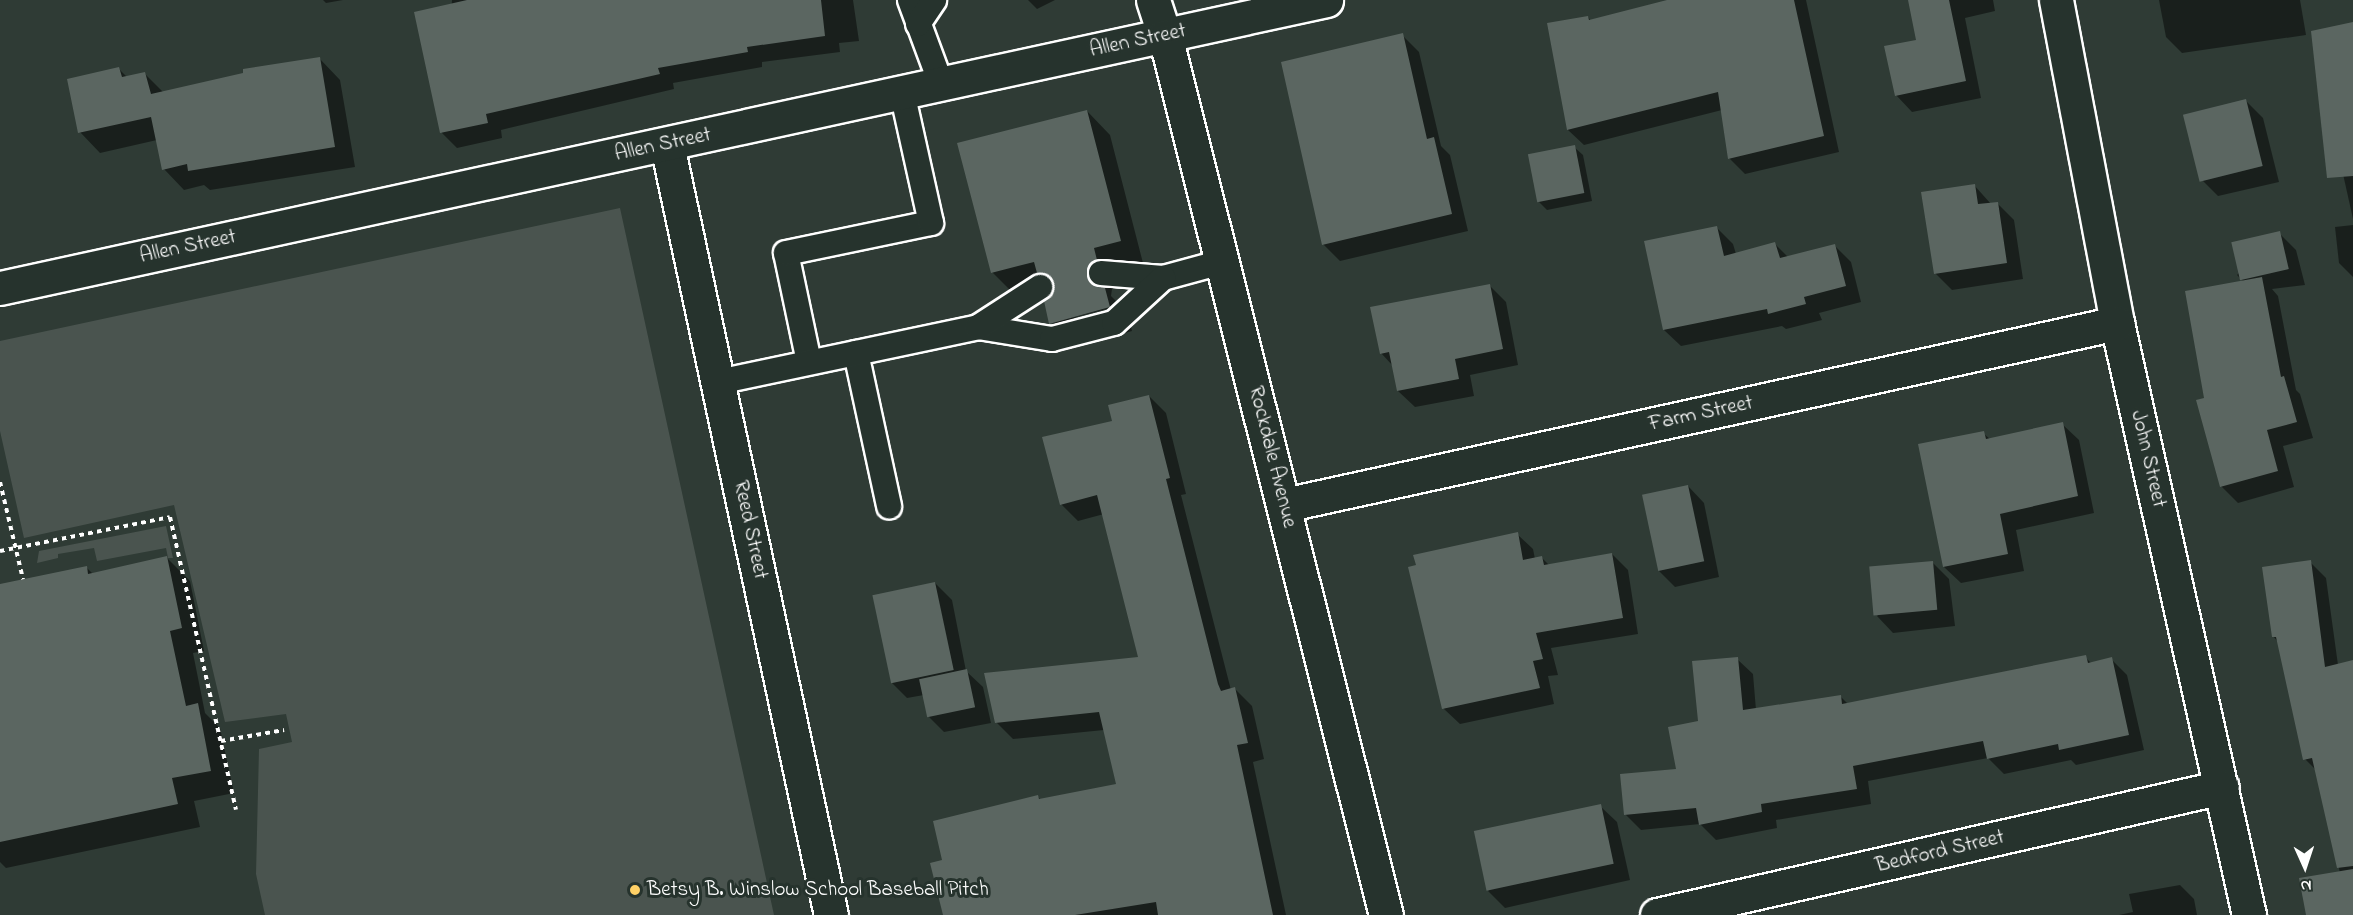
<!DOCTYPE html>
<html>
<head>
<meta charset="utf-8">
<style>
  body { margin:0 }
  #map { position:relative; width:2353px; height:915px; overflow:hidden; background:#2f3b35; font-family:"Indie Flower",sans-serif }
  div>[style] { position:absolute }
  .green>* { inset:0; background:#4a544f }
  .shadow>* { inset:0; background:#0007 }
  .building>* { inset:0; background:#5b6661; transform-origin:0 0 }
  .path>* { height:4px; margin-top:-2px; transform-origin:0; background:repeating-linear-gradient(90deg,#fff 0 4.5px,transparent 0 9px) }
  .roads { filter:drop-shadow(2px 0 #fff) drop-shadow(-2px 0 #fff) drop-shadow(0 2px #fff) drop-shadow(0 -2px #fff) }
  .service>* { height:24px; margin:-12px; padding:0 12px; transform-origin:12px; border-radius:12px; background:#26332d }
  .minor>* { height:33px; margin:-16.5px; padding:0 16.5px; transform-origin:16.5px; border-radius:16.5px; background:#26332d }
  .tertiary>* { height:33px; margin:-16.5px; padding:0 16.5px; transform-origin:16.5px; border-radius:16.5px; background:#26332d }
  .secondary>* { height:33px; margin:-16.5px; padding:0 16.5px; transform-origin:16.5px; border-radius:16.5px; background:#26332d }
  .dots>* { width:16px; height:16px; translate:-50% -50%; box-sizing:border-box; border:3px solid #26332d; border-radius:50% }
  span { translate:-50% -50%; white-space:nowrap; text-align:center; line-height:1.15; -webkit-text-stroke:6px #26332d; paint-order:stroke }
  .street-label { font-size:21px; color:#fff }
  .poi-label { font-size:21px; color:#fff }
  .left { translate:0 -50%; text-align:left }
  .north { position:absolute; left:2275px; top:837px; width:60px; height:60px; -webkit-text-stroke:4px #26332d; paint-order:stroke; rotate:177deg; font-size:16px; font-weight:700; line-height:24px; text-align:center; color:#fff }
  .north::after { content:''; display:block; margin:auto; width:21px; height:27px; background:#fff; clip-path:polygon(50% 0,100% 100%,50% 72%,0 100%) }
</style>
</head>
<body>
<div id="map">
  <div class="green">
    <div style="clip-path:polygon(620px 208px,774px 915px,265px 915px,256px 874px,259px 749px,292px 742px,286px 714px,225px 722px,174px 505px,24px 538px,0 431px,0 341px)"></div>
    <div style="clip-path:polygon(166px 526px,173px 558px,168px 558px,166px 548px,97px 561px,94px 548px,58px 554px,58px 558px,37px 563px,39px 551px)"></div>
  </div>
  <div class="shadow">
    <div style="clip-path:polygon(323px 0,343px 0,326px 3px)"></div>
    <div style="clip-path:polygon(452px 0,853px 0,859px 41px,839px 43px,840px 52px,762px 62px,762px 67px,673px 83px,674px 89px,501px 130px,502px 138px,457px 148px,442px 133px)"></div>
    <div style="clip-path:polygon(1028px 0,1055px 0,1037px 9px)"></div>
    <div style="clip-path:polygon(1678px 0,1806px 0,1839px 152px,1745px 174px,1729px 158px,1722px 110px,1584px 145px,1568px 130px,1588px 17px,1591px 21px)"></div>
    <div style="clip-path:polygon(1909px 0,1993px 0,1995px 11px,1965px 18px,1981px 98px,1912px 112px,1896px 95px,1918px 41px)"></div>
    <div style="clip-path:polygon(2159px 0,2300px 0,2306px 35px,2182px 53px,2166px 37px)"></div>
    <div style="clip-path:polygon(2353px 24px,2353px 219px,2341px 165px)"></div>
    <div style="clip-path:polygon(1402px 35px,1419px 52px,1441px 146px,1450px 155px,1468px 231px,1340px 261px,1323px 244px)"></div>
    <div style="clip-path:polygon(320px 59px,340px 80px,355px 167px,210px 190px,204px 185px,184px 190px,164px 169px,157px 140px,100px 153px,80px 132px,119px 69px,128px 78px,145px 74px,164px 93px)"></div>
    <div style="clip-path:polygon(2246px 101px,2263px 118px,2279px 182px,2218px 196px,2201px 179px)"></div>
    <div style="clip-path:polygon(evenodd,1087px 111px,1110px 135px,1143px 263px,1116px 270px,1120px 283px,1112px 289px,1111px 296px,1127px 312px,1132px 331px,1076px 347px,1053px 324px,1046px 302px,1054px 295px,1055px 289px,1052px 286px,1015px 295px,992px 272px,1087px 111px,1114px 307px,1115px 310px,1071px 321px,1076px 317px,1114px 307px)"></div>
    <div style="clip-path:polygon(1574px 147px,1583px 155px,1592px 201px,1547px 210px,1539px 202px)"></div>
    <div style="clip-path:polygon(1974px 185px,1991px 204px,1997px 203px,2014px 220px,2023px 279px,1952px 290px,1935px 273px)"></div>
    <div style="clip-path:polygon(2353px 225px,2353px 277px,2339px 263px,2335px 227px)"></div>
    <div style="clip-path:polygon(1717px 228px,1733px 244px,1736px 254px,1775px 244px,1788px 257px,1835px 246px,1851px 262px,1861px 302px,1819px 313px,1822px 320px,1786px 329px,1782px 326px,1681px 346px,1664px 330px)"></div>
    <div style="clip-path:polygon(2279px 233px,2296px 250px,2305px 285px,2272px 289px,2278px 296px,2296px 390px,2300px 394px,2313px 438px,2283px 446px,2294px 487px,2238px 503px,2221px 486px,2206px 399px,2244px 282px,2237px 275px)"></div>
    <div style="clip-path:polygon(1489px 285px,1506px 302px,1518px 365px,1470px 375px,1474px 396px,1415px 407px,1398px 391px,1393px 366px,1381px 353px)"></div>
    <div style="clip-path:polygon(1149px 396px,1166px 413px,1186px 494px,1181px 495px,1231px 690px,1235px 689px,1252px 706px,1264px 759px,1253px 762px,1286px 915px,945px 915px,944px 861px,1038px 797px,1041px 800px,1118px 785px,1104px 730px,1013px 739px,996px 722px,1140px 658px,1104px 514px,1078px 521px,1061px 504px,1113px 422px)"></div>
    <div style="clip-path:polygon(2062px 424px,2079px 440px,2094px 513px,2016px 530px,2024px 571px,1961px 583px,1944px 567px,1983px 433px,1991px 440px)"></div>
    <div style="clip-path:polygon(1688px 486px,1704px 503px,1719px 577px,1675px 587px,1658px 570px)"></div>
    <div style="clip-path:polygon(1517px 534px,1533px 549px,1535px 559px,1541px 557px,1549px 565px,1612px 554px,1628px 570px,1638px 634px,1551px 648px,1558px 675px,1548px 676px,1554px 704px,1460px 724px,1444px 709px)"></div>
    <div style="clip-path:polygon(167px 558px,190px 581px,204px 651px,193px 653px,205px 713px,220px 728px,234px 793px,194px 801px,200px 827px,6px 868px,0 862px,0 586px,86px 567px,93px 574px)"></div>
    <div style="clip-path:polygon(1932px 562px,1949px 579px,1955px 626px,1893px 633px,1877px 616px)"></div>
    <div style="clip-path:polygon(2310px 562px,2326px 578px,2338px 665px,2353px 665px,2353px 915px,2307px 915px,2340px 873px,2317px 771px,2305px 759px,2278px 642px,2273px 636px)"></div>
    <div style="clip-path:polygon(935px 583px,952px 600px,966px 671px,983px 687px,991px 723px,944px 732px,928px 716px,924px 695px,907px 698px,891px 682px)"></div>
    <div style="clip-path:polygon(2085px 657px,2092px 664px,2111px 659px,2127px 675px,2144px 750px,2076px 765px,2071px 760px,2004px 774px,1988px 758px,1868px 781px,1871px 804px,1776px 820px,1777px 828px,1716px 840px,1700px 824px,1641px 830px,1625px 814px,1678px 770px,1699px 722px,1737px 659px,1753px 674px,1756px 710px,1840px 696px,1848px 704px)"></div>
    <div style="clip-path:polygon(1600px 806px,1617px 822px,1630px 880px,1505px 908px,1488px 891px)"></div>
    <div style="clip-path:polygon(2180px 885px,2194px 899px,2197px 915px,2119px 915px,2133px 912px,2129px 894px)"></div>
  </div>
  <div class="building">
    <div style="clip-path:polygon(467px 0,821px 0,825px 36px,747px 47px,748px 52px,658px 68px,660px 74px,486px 114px,488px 123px,440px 133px,414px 12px)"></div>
    <div style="clip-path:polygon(1667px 0,1794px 0,1824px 136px,1728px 159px,1718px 92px,1567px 130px,1547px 23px,1588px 16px,1589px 20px)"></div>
    <div style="clip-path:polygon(1908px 0,1949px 0,1966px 81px,1895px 96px,1884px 46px,1916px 40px)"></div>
    <div style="clip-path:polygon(2353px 22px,2353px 176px,2327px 178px,2311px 31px)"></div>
    <div style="clip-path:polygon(1403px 33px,1427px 139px,1434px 137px,1452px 214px,1322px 245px,1281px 62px)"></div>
    <div style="clip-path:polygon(320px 57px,335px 147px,188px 171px,187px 164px,162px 170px,151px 117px,78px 133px,67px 79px,119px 67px,122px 77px,145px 72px,151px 94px,243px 73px,243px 69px)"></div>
    <div style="left:2246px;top:99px;width:69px;height:65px;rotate:76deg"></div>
    <div style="clip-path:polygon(1087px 110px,1121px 241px,1094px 248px,1097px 260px,1090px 264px,1087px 272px,1092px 284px,1105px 288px,1110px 307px,1049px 324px,1044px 301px,1052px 294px,1054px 286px,1047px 275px,1037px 273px,1034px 262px,991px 273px,957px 143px)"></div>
    <div style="left:1575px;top:145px;width:49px;height:48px;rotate:79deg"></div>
    <div style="clip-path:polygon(1975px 184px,1978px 204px,1998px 202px,2007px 263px,1934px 274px,1921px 192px)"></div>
    <div style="clip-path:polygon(1717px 226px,1724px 256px,1775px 242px,1780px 258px,1835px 244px,1846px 286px,1804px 297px,1806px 304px,1768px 314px,1767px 309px,1663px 330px,1644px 241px)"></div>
    <div style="left:2280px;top:231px;width:39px;height:50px;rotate:77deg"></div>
    <div style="clip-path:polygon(2262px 277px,2281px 377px,2284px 376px,2297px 422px,2267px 430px,2278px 471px,2220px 487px,2196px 400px,2204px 398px,2185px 291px)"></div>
    <div style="clip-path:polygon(1490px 284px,1503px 349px,1455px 359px,1459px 379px,1397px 391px,1389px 352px,1380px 354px,1370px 307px)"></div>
    <div style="clip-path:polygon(1149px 395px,1170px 478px,1166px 479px,1218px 684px,1221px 691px,1235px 687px,1248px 743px,1237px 745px,1273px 915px,1158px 915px,1156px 902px,1075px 915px,943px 915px,930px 863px,942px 860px,933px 821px,1038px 795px,1039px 799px,1116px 784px,1099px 712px,995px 723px,984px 673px,1138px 657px,1097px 495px,1060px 505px,1042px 437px,1112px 421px,1108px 405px)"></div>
    <div style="clip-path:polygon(2063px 422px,2078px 496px,2000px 514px,2008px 554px,1943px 567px,1918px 444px,1984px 431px,1986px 439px)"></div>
    <div style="left:1688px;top:485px;width:78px;height:47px;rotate:78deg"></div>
    <div style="clip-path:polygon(1518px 532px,1523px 560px,1542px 556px,1544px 565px,1612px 553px,1623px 618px,1536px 633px,1543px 659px,1533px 661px,1540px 688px,1442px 709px,1408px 567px,1416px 565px,1413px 555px)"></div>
    <div style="clip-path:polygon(167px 556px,182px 628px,170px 631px,186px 706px,198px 703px,211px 771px,172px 778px,178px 804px,0 842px,0 584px,87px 566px,88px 574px)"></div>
    <div style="clip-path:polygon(2311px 560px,2325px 667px,2353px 660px,2353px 866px,2337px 868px,2312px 758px,2303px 760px,2276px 637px,2272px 637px,2262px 567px)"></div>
    <div style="left:1933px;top:561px;width:49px;height:64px;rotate:85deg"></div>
    <div style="left:935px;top:582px;width:90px;height:64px;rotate:78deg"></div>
    <div style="clip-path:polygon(2086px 655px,2088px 663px,2112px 657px,2129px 735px,2059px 750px,2058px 744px,1987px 759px,1983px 741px,1853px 766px,1857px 789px,1761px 804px,1762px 812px,1699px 825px,1696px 808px,1624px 815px,1620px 774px,1676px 769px,1668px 727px,1698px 721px,1692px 661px,1738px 657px,1743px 710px,1841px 695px,1842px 704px)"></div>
    <div style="left:967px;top:669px;width:39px;height:49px;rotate:78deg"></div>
    <div style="left:1601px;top:804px;width:61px;height:130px;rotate:78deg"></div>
    <div style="clip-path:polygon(2353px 869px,2353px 915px,2306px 915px,2299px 878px)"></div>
  </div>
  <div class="path">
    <div style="left:0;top:482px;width:100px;rotate:76.7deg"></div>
    <div style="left:0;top:551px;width:173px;rotate:-11.3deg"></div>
    <div style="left:170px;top:517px;width:300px;rotate:77.3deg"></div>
    <div style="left:221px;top:741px;width:64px;rotate:-9.9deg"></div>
  </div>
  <div class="roads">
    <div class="service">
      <div style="left:910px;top:0;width:90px;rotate:69.7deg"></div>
      <div style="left:918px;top:24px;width:29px;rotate:-56deg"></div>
      <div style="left:1101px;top:273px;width:62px;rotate:4.6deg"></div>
      <div style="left:1163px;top:278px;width:61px;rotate:-15.2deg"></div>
      <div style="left:978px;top:327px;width:75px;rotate:9.2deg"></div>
      <div style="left:1052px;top:339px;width:64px;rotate:-14.5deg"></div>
      <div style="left:1114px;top:323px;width:67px;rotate:-42.6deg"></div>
      <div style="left:856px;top:353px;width:157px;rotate:77.8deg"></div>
      <div style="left:809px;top:362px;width:111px;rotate:-101.9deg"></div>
      <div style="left:786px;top:253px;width:148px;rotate:-11.7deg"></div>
      <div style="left:931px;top:223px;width:134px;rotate:-102.5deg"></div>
      <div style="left:718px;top:382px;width:266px;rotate:-11.9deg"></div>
      <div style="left:978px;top:327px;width:74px;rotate:-32.8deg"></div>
    </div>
    <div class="minor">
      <div style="left:2056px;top:0;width:329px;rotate:79.3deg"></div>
      <div style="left:2117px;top:323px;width:607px;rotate:77.43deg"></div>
      <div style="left:667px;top:145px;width:787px;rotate:77.98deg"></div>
      <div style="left:1284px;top:505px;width:853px;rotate:-12.32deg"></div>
      <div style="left:1657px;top:915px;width:579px;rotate:-12.76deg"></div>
    </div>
    <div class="tertiary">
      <div style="left:0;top:288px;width:1357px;rotate:-12.25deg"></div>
    </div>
    <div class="secondary">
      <div style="left:1153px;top:0;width:38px;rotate:72deg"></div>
      <div style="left:1165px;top:36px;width:906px;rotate:75.89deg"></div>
    </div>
  </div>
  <div class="dots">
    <div style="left:635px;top:890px;background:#ffd166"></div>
  </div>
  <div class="street-label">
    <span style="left:1138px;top:41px;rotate:-12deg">Allen Street</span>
    <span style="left:663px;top:145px;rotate:-12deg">Allen Street</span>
    <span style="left:188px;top:247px;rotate:-12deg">Allen Street</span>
    <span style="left:1701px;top:414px;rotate:-12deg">Farm Street</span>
    <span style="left:1272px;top:457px;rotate:76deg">Rockdale Avenue</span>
    <span style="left:2148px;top:459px;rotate:77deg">John Street</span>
    <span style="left:750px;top:530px;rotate:78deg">Reed Street</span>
    <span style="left:1940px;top:852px;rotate:-13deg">Bedford Street</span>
  </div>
  <div class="poi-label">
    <span class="left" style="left:647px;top:890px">Betsy B. Winslow School Baseball Pitch</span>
  </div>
  <div class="north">N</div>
</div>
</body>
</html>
